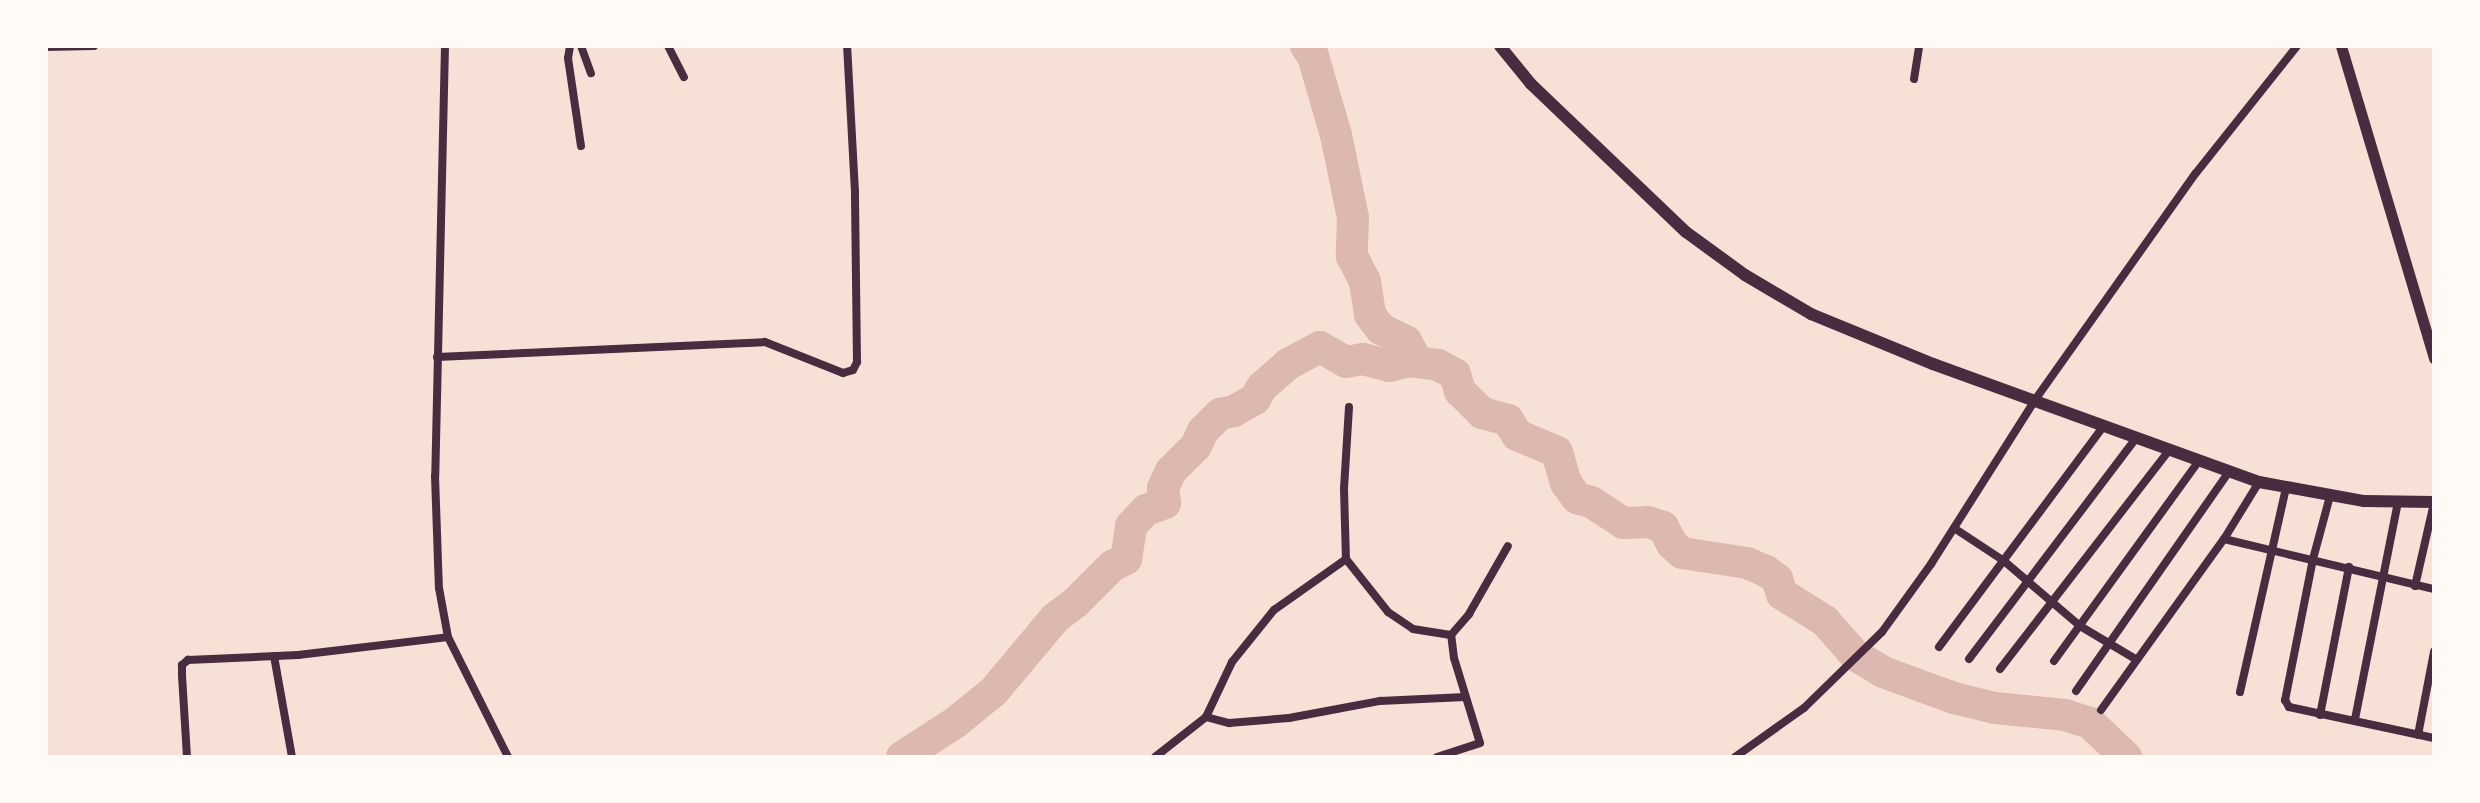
<!DOCTYPE html>
<html>
<head>
<meta charset="utf-8">
<style>
  body { margin:0 }
  #map { position:relative; width:2480px; height:803px; overflow:hidden; background:#f7e1d7; font-family:"DM Sans",sans-serif }
  div>[style] { position:absolute }
  .river>* { height:32px; margin:-16px; padding:0 16px; transform-origin:16px; border-radius:16px; background:#dcb8b0 }
  .minor>* { height:8px; margin:-4px; padding:0 4px; transform-origin:4px; border-radius:4px; background:#4a2c40 }
  .secondary>* { height:11px; margin:-5.5px; padding:0 5.5px; transform-origin:5.5px; border-radius:5.5px; background:#4a2c40 }
  .primary>* { height:12px; margin:-6px; padding:0 6px; transform-origin:6px; border-radius:6px; background:#4a2c40 }
  span { translate:-50% -50%; white-space:nowrap; text-align:center; line-height:1.15; -webkit-text-stroke:7px #fffaf5; paint-order:stroke }
  .frame { position:absolute; inset:0; border:48px solid #fffaf5; pointer-events:none }
</style>
</head>
<body>
<div id="map">
  <div class="river">
    <div style="left:1306px;top:46px;width:12px;rotate:55deg"></div>
    <div style="left:1313px;top:56px;width:82px;rotate:73.8deg"></div>
    <div style="left:1336px;top:135px;width:85px;rotate:78.4deg"></div>
    <div style="left:1353px;top:218px;width:38px;rotate:92deg"></div>
    <div style="left:1352px;top:256px;width:29px;rotate:63deg"></div>
    <div style="left:1365px;top:282px;width:33px;rotate:81deg"></div>
    <div style="left:1370px;top:315px;width:18px;rotate:52deg"></div>
    <div style="left:1381px;top:329px;width:28px;rotate:26deg"></div>
    <div style="left:1406px;top:341px;width:24px;rotate:62deg"></div>
    <div style="left:1417px;top:362px;width:21px;rotate:8deg"></div>
    <div style="left:1438px;top:365px;width:19px;rotate:28deg"></div>
    <div style="left:1455px;top:374px;width:18px;rotate:74deg"></div>
    <div style="left:1460px;top:391px;width:31px;rotate:45deg"></div>
    <div style="left:1482px;top:413px;width:27px;rotate:15deg"></div>
    <div style="left:1508px;top:420px;width:17px;rotate:59deg"></div>
    <div style="left:1517px;top:435px;width:43px;rotate:23deg"></div>
    <div style="left:1557px;top:452px;width:32px;rotate:74deg"></div>
    <div style="left:1566px;top:483px;width:19px;rotate:54deg"></div>
    <div style="left:1577px;top:498px;width:15px;rotate:16deg"></div>
    <div style="left:1591px;top:502px;width:38px;rotate:33deg"></div>
    <div style="left:1623px;top:523px;width:25px;rotate:-2deg"></div>
    <div style="left:1648px;top:522px;width:16px;rotate:18deg"></div>
    <div style="left:1663px;top:527px;width:19px;rotate:62deg"></div>
    <div style="left:1672px;top:544px;width:13px;rotate:42deg"></div>
    <div style="left:1682px;top:553px;width:66px;rotate:8.7deg"></div>
    <div style="left:1747px;top:563px;width:21px;rotate:23deg"></div>
    <div style="left:1766px;top:571px;width:14px;rotate:36deg"></div>
    <div style="left:1777px;top:579px;width:16px;rotate:72deg"></div>
    <div style="left:1782px;top:594px;width:51px;rotate:32.1deg"></div>
    <div style="left:1825px;top:621px;width:45px;rotate:48.6deg"></div>
    <div style="left:1855px;top:655px;width:33px;rotate:31deg"></div>
    <div style="left:1883px;top:672px;width:76px;rotate:20.1deg"></div>
    <div style="left:1954px;top:698px;width:42px;rotate:13.7deg"></div>
    <div style="left:1995px;top:708px;width:70px;rotate:5.7deg"></div>
    <div style="left:2065px;top:715px;width:26px;rotate:18deg"></div>
    <div style="left:2090px;top:723px;width:50px;rotate:43.4deg"></div>
    <div style="left:902px;top:757px;width:64px;rotate:-32.9deg"></div>
    <div style="left:956px;top:722px;width:49px;rotate:-39.2deg"></div>
    <div style="left:994px;top:691px;width:95px;rotate:-50.1deg"></div>
    <div style="left:1055px;top:618px;width:25px;rotate:-37deg"></div>
    <div style="left:1075px;top:603px;width:52px;rotate:-45deg"></div>
    <div style="left:1112px;top:566px;width:16px;rotate:-27deg"></div>
    <div style="left:1126px;top:559px;width:33px;rotate:-81deg"></div>
    <div style="left:1131px;top:526px;width:22px;rotate:-47deg"></div>
    <div style="left:1146px;top:510px;width:20px;rotate:-20deg"></div>
    <div style="left:1165px;top:503px;width:15px;rotate:-98deg"></div>
    <div style="left:1163px;top:488px;width:19px;rotate:-65deg"></div>
    <div style="left:1171px;top:471px;width:35px;rotate:-45deg"></div>
    <div style="left:1196px;top:446px;width:17px;rotate:-65deg"></div>
    <div style="left:1203px;top:431px;width:24px;rotate:-45deg"></div>
    <div style="left:1220px;top:414px;width:14px;rotate:-12deg"></div>
    <div style="left:1234px;top:411px;width:24px;rotate:-30deg"></div>
    <div style="left:1255px;top:399px;width:14px;rotate:-60deg"></div>
    <div style="left:1262px;top:387px;width:35px;rotate:-41deg"></div>
    <div style="left:1288px;top:364px;width:36px;rotate:-28deg"></div>
    <div style="left:1320px;top:347px;width:30px;rotate:30deg"></div>
    <div style="left:1346px;top:362px;width:17px;rotate:-10deg"></div>
    <div style="left:1363px;top:359px;width:27px;rotate:15deg"></div>
    <div style="left:1389px;top:366px;width:27px;rotate:-13deg"></div>
  </div>
  <div class="minor">
    <div style="left:445px;top:46px;width:430px;rotate:91.3deg"></div>
    <div style="left:435px;top:476px;width:112px;rotate:88deg"></div>
    <div style="left:439px;top:588px;width:50px;rotate:79.6deg"></div>
    <div style="left:448px;top:637px;width:134px;rotate:63.4deg"></div>
    <div style="left:570px;top:46px;width:12px;rotate:99deg"></div>
    <div style="left:568px;top:58px;width:89px;rotate:81.6deg"></div>
    <div style="left:581px;top:46px;width:29px;rotate:70deg"></div>
    <div style="left:668px;top:46px;width:35px;rotate:63deg"></div>
    <div style="left:46px;top:47px;width:48px;rotate:-1.2deg"></div>
    <div style="left:1914px;top:79px;width:33px;rotate:-81deg"></div>
    <div style="left:437px;top:357px;width:328px;rotate:-2.6deg"></div>
    <div style="left:765px;top:342px;width:84px;rotate:21.7deg"></div>
    <div style="left:843px;top:373px;width:10px;rotate:-17deg"></div>
    <div style="left:853px;top:370px;width:9px;rotate:-63deg"></div>
    <div style="left:857px;top:362px;width:170px;rotate:-90.7deg"></div>
    <div style="left:855px;top:192px;width:146px;rotate:-93.1deg"></div>
    <div style="left:1349px;top:407px;width:82px;rotate:93.5deg"></div>
    <div style="left:1344px;top:489px;width:70px;rotate:88.4deg"></div>
    <div style="left:1346px;top:559px;width:68px;rotate:51.6deg"></div>
    <div style="left:1388px;top:612px;width:30px;rotate:34deg"></div>
    <div style="left:1413px;top:629px;width:38px;rotate:9deg"></div>
    <div style="left:2330px;top:496px;width:65px;rotate:105.1deg"></div>
    <div style="left:2313px;top:559px;width:144px;rotate:101.2deg"></div>
    <div style="left:2285px;top:700px;width:8px;rotate:60deg"></div>
    <div style="left:2289px;top:707px;width:148px;rotate:12.1deg"></div>
    <div style="left:1954px;top:528px;width:60px;rotate:33.4deg"></div>
    <div style="left:2004px;top:561px;width:100px;rotate:40.5deg"></div>
    <div style="left:2080px;top:626px;width:66px;rotate:30.8deg"></div>
    <div style="left:2224px;top:539px;width:216px;rotate:13.4deg"></div>
    <div style="left:2415px;top:586px;width:85px;rotate:-77.1deg"></div>
    <div style="left:1939px;top:647px;width:276px;rotate:-53.3deg"></div>
    <div style="left:274px;top:656px;width:103px;rotate:79.9deg"></div>
    <div style="left:1969px;top:659px;width:278px;rotate:-52.9deg"></div>
    <div style="left:2054px;top:661px;width:246px;rotate:-54.1deg"></div>
    <div style="left:2000px;top:669px;width:277px;rotate:-52.3deg"></div>
    <div style="left:2076px;top:691px;width:267px;rotate:-55.1deg"></div>
    <div style="left:2240px;top:692px;width:209px;rotate:-77.3deg"></div>
    <div style="left:2101px;top:710px;width:211px;rotate:-54.3deg"></div>
    <div style="left:2224px;top:539px;width:67px;rotate:-58.4deg"></div>
    <div style="left:2320px;top:715px;width:151px;rotate:-78.9deg"></div>
    <div style="left:1206px;top:717px;width:24px;rotate:15deg"></div>
    <div style="left:1229px;top:723px;width:60px;rotate:-4.8deg"></div>
    <div style="left:1289px;top:718px;width:93px;rotate:-10.6deg"></div>
    <div style="left:1380px;top:701px;width:85px;rotate:-2.7deg"></div>
    <div style="left:2355px;top:719px;width:221px;rotate:-78.8deg"></div>
    <div style="left:2418px;top:735px;width:85px;rotate:-79.1deg"></div>
    <div style="left:187px;top:757px;width:82px;rotate:-93.5deg"></div>
    <div style="left:182px;top:675px;width:10px;rotate:-90deg"></div>
    <div style="left:182px;top:665px;width:8px;rotate:-40deg"></div>
    <div style="left:188px;top:660px;width:110px;rotate:-2.6deg"></div>
    <div style="left:298px;top:655px;width:151px;rotate:-6.8deg"></div>
    <div style="left:1155px;top:757px;width:65px;rotate:-38.1deg"></div>
    <div style="left:1206px;top:717px;width:61px;rotate:-64.7deg"></div>
    <div style="left:1232px;top:662px;width:67px;rotate:-51.1deg"></div>
    <div style="left:1274px;top:610px;width:88px;rotate:-35.3deg"></div>
    <div style="left:1437px;top:757px;width:45px;rotate:-18deg"></div>
    <div style="left:1480px;top:743px;width:89px;rotate:-107deg"></div>
    <div style="left:1454px;top:658px;width:23px;rotate:-97deg"></div>
    <div style="left:1451px;top:635px;width:28px;rotate:-49deg"></div>
    <div style="left:1469px;top:614px;width:78px;rotate:-60.2deg"></div>
    <div style="left:1735px;top:757px;width:85px;rotate:-35.4deg"></div>
    <div style="left:1804px;top:708px;width:109px;rotate:-44.3deg"></div>
    <div style="left:1882px;top:632px;width:84px;rotate:-54.2deg"></div>
    <div style="left:1931px;top:564px;width:194px;rotate:-57.6deg"></div>
    <div style="left:2035px;top:400px;width:278px;rotate:-54.7deg"></div>
    <div style="left:2196px;top:173px;width:162px;rotate:-51.5deg"></div>
  </div>
  <div class="secondary">
    <div style="left:2341px;top:46px;width:326px;rotate:73.4deg"></div>
  </div>
  <div class="primary">
    <div style="left:1500px;top:46px;width:49px;rotate:50.8deg"></div>
    <div style="left:1531px;top:84px;width:214px;rotate:43.7deg"></div>
    <div style="left:1686px;top:232px;width:73px;rotate:36.1deg"></div>
    <div style="left:1745px;top:275px;width:77px;rotate:30.6deg"></div>
    <div style="left:1811px;top:314px;width:132px;rotate:22.3deg"></div>
    <div style="left:1933px;top:364px;width:347px;rotate:19.9deg"></div>
    <div style="left:2259px;top:482px;width:107px;rotate:10.3deg"></div>
    <div style="left:2364px;top:501px;width:70px;rotate:0.8deg"></div>
  </div>
  <div class="frame"></div>
</div>
</body>
</html>
